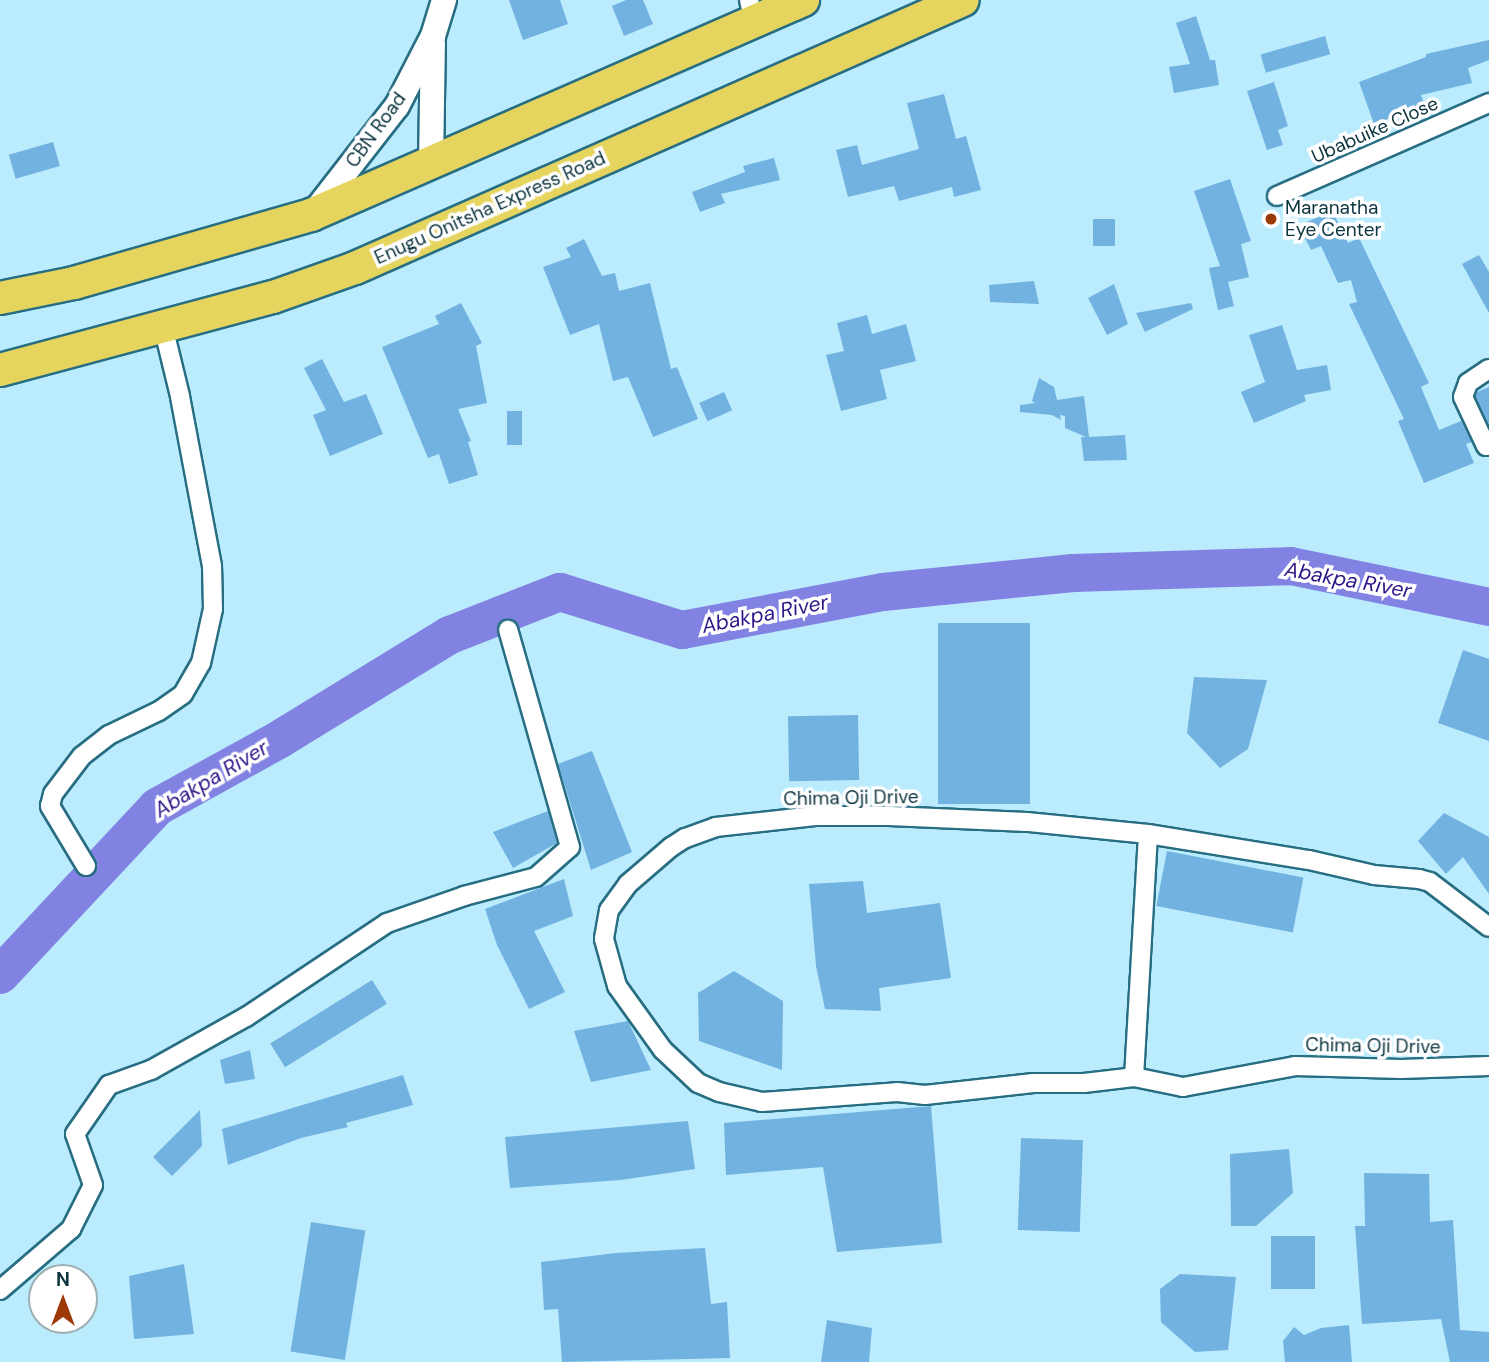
<!DOCTYPE html>
<html>
<head>
<meta charset="utf-8">
<style>
  body { margin:0 }
  #map { position:relative; width:1489px; height:1362px; overflow:hidden; background:#baecfd; font-family:"DM Sans",sans-serif }
  div>[style] { position:absolute }
  .river>* { height:38px; margin:-19px; padding:0 19px; transform-origin:19px; border-radius:19px; background:#8182e2 }
  .building>* { inset:0; background:#72b2e1; transform-origin:0 0 }
  .roads { filter:drop-shadow(2px 0 #286e83) drop-shadow(-2px 0 #286e83) drop-shadow(0 2px #286e83) drop-shadow(0 -2px #286e83) }
  .street>* { height:18px; margin:-9px; padding:0 9px; transform-origin:9px; border-radius:9px; background:#fff }
  .secondary>* { height:24px; margin:-12px; padding:0 12px; transform-origin:12px; border-radius:12px; background:#fff }
  .highway>* { height:32px; margin:-16px; padding:0 16px; transform-origin:16px; border-radius:16px; background:#e5d45e }
  .dots>* { width:19px; height:19px; translate:-50% -50%; box-sizing:border-box; border:4px solid #fff; border-radius:50% }
  span { translate:-50% -50%; white-space:nowrap; text-align:center; line-height:1.15; -webkit-text-stroke:7px #fff; paint-order:stroke }
  .street-label { font-size:19px; color:#0c343f }
  .poi-label { font-size:19px; color:#0c343f }
  .left { translate:0 -50%; text-align:left }
  .water-label { font-size:21px; color:#2e1587; font-style:italic }
  .north { position:absolute; left:28px; top:1264px; width:70px; height:70px; box-sizing:border-box; background:#fff; border:2px solid #9eaeb2; border-radius:50%; rotate:0deg; font-size:19px; font-weight:700; line-height:28px; text-align:center; color:#0c343f }
  .north::after { content:''; display:block; margin:auto; width:24px; height:32px; background:#9d3906; clip-path:polygon(50% 0,100% 100%,50% 72%,0 100%) }
</style>
</head>
<body>
<div id="map">
  <div class="river">
    <div style="left:0;top:975px;width:230px;rotate:-46.9deg"></div>
    <div style="left:157px;top:807px;width:141px;rotate:-28.9deg"></div>
    <div style="left:280px;top:739px;width:199px;rotate:-31.5deg"></div>
    <div style="left:450px;top:635px;width:118px;rotate:-21.4deg"></div>
    <div style="left:560px;top:592px;width:128px;rotate:17.3deg"></div>
    <div style="left:682px;top:630px;width:205px;rotate:-10.7deg"></div>
    <div style="left:883px;top:592px;width:191px;rotate:-5.7deg"></div>
    <div style="left:1073px;top:573px;width:218px;rotate:-1.8deg"></div>
    <div style="left:1291px;top:566px;width:202px;rotate:11.7deg"></div>
  </div>
  <div class="building">
    <div style="clip-path:polygon(509px 0,560px 0,568px 24px,523px 40px)"></div>
    <div style="clip-path:polygon(626px 0,643px 0,653px 24px,624px 36px,612px 6px)"></div>
    <div style="clip-path:polygon(1196px 16px,1210px 60px,1215px 60px,1219px 85px,1174px 93px,1169px 67px,1190px 64px,1176px 23px)"></div>
    <div style="left:1325px;top:36px;width:19px;height:67px;rotate:74deg"></div>
    <div style="clip-path:polygon(1489px 40px,1489px 60px,1468px 68px,1472px 83px,1421px 95px,1425px 106px,1374px 124px,1359px 82px,1426px 57px,1426px 54px)"></div>
    <div style="clip-path:polygon(1274px 82px,1288px 126px,1278px 130px,1283px 145px,1267px 150px,1247px 91px)"></div>
    <div style="clip-path:polygon(944px 94px,956px 139px,966px 136px,981px 190px,954px 197px,952px 187px,899px 201px,894px 186px,848px 197px,836px 150px,857px 145px,862px 165px,919px 149px,907px 103px)"></div>
    <div style="left:53px;top:142px;width:25px;height:46px;rotate:74deg"></div>
    <div style="clip-path:polygon(774px 158px,780px 180px,721px 194px,725px 203px,700px 212px,692px 192px,745px 172px,743px 166px)"></div>
    <div style="clip-path:polygon(1230px 179px,1251px 241px,1241px 244px,1249px 277px,1228px 282px,1234px 306px,1218px 310px,1209px 268px,1220px 266px,1194px 191px)"></div>
    <div style="clip-path:polygon(1332px 210px,1348px 243px,1359px 238px,1429px 383px,1421px 387px,1439px 430px,1461px 421px,1472px 442px,1466px 444px,1474px 463px,1424px 483px,1398px 421px,1404px 419px,1349px 304px,1357px 302px,1351px 280px,1338px 283px,1321px 246px,1311px 250px,1299px 226px)"></div>
    <div style="left:1093px;top:219px;width:22px;height:27px"></div>
    <div style="clip-path:polygon(584px 239px,602px 276px,615px 273px,619px 291px,650px 283px,671px 369px,677px 367px,698px 419px,653px 437px,628px 377px,613px 381px,599px 324px,570px 335px,543px 267px,571px 257px,566px 248px)"></div>
    <div style="clip-path:polygon(1479px 255px,1489px 272px,1489px 313px,1462px 264px)"></div>
    <div style="clip-path:polygon(1034px 281px,1039px 304px,990px 302px,989px 285px)"></div>
    <div style="clip-path:polygon(1114px 284px,1128px 324px,1107px 335px,1088px 298px)"></div>
    <div style="clip-path:polygon(461px 303px,482px 343px,476px 346px,487px 403px,458px 409px,471px 441px,468px 442px,478px 475px,449px 484px,439px 454px,428px 458px,382px 347px,439px 324px,435px 316px)"></div>
    <div style="clip-path:polygon(1191px 303px,1193px 309px,1145px 332px,1136px 313px)"></div>
    <div style="clip-path:polygon(867px 315px,872px 334px,906px 324px,916px 361px,880px 370px,887px 399px,841px 411px,826px 355px,844px 351px,837px 323px)"></div>
    <div style="clip-path:polygon(1282px 325px,1297px 370px,1327px 365px,1331px 390px,1304px 395px,1306px 401px,1254px 423px,1241px 392px,1265px 382px,1249px 335px)"></div>
    <div style="clip-path:polygon(322px 359px,344px 402px,366px 394px,383px 434px,330px 456px,313px 415px,326px 410px,304px 368px)"></div>
    <div style="clip-path:polygon(1039px 378px,1054px 387px,1057px 400px,1084px 396px,1089px 437px,1125px 435px,1127px 460px,1084px 461px,1081px 437px,1086px 437px,1065px 428px,1065px 416px,1060px 415px,1061px 420px,1052px 415px,1020px 412px,1020px 405px,1035px 403px,1032px 401px)"></div>
    <div style="clip-path:polygon(1489px 387px,1489px 426px,1475px 396px,1477px 392px)"></div>
    <div style="left:724px;top:392px;width:20px;height:27px;rotate:66deg"></div>
    <div style="left:507px;top:411px;width:15px;height:34px"></div>
    <div style="left:938px;top:623px;width:92px;height:181px"></div>
    <div style="clip-path:polygon(1463px 650px,1489px 659px,1489px 741px,1438px 723px)"></div>
    <div style="clip-path:polygon(1194px 677px,1267px 680px,1248px 749px,1220px 768px,1187px 733px)"></div>
    <div style="left:858px;top:715px;width:65px;height:70px;rotate:89deg"></div>
    <div style="clip-path:polygon(592px 751px,632px 852px,591px 870px,558px 764px)"></div>
    <div style="clip-path:polygon(548px 811px,557px 843px,513px 868px,493px 832px)"></div>
    <div style="clip-path:polygon(1444px 813px,1489px 837px,1489px 894px,1463px 857px,1446px 874px,1418px 841px)"></div>
    <div style="left:1167px;top:851px;width:139px;height:56px;rotate:11deg"></div>
    <div style="clip-path:polygon(564px 879px,573px 916px,534px 931px,565px 992px,529px 1009px,497px 945px,485px 909px)"></div>
    <div style="clip-path:polygon(863px 881px,867px 913px,940px 903px,951px 978px,879px 988px,881px 1011px,825px 1009px,816px 966px,809px 884px)"></div>
    <div style="clip-path:polygon(734px 971px,783px 1001px,782px 1070px,699px 1041px,698px 993px)"></div>
    <div style="left:372px;top:980px;width:28px;height:120px;rotate:58deg"></div>
    <div style="clip-path:polygon(628px 1021px,651px 1070px,591px 1082px,574px 1031px)"></div>
    <div style="clip-path:polygon(250px 1050px,255px 1079px,225px 1084px,220px 1060px)"></div>
    <div style="clip-path:polygon(403px 1075px,413px 1105px,346px 1123px,348px 1127px,301px 1138px,228px 1165px,222px 1129px)"></div>
    <div style="clip-path:polygon(931px 1106px,942px 1243px,837px 1252px,823px 1167px,726px 1175px,724px 1123px)"></div>
    <div style="clip-path:polygon(200px 1110px,202px 1146px,172px 1176px,153px 1157px)"></div>
    <div style="clip-path:polygon(688px 1121px,695px 1169px,621px 1180px,510px 1188px,505px 1137px)"></div>
    <div style="left:1021px;top:1138px;width:62px;height:92px;rotate:2deg"></div>
    <div style="clip-path:polygon(1289px 1149px,1293px 1193px,1256px 1226px,1231px 1226px,1230px 1154px)"></div>
    <div style="clip-path:polygon(1364px 1173px,1429px 1174px,1430px 1222px,1453px 1220px,1460px 1330px,1489px 1332px,1489px 1362px,1450px 1362px,1441px 1319px,1362px 1324px,1355px 1226px,1365px 1226px)"></div>
    <div style="left:311px;top:1222px;width:55px;height:131px;rotate:9deg"></div>
    <div style="left:1271px;top:1236px;width:44px;height:53px"></div>
    <div style="clip-path:polygon(705px 1248px,711px 1304px,727px 1302px,730px 1358px,562px 1362px,558px 1309px,544px 1310px,541px 1262px,616px 1253px)"></div>
    <div style="clip-path:polygon(184px 1264px,194px 1334px,134px 1339px,129px 1276px)"></div>
    <div style="clip-path:polygon(1180px 1274px,1236px 1277px,1228px 1350px,1195px 1352px,1161px 1322px,1160px 1289px)"></div>
    <div style="clip-path:polygon(827px 1320px,872px 1328px,869px 1362px,821px 1362px)"></div>
    <div style="clip-path:polygon(1349px 1325px,1352px 1362px,1285px 1362px,1283px 1341px,1294px 1327px,1304px 1335px,1321px 1328px)"></div>
  </div>
  <div class="roads">
    <div class="street">
      <div style="left:749px;top:0;width:22px;rotate:77deg"></div>
      <div style="left:1277px;top:196px;width:232px;rotate:-23.7deg"></div>
      <div style="left:1486px;top:446px;width:54px;rotate:-115.1deg"></div>
      <div style="left:1463px;top:397px;width:15px;rotate:-70deg"></div>
      <div style="left:1468px;top:383px;width:25px;rotate:-34deg"></div>
      <div style="left:1148px;top:834px;width:163px;rotate:9.2deg"></div>
      <div style="left:1309px;top:860px;width:67px;rotate:13deg"></div>
      <div style="left:1374px;top:875px;width:45px;rotate:5.1deg"></div>
      <div style="left:1419px;top:879px;width:11px;rotate:15deg"></div>
      <div style="left:1430px;top:882px;width:74px;rotate:37.3deg"></div>
      <div style="left:86px;top:866px;width:70px;rotate:-121deg"></div>
      <div style="left:50px;top:806px;width:12px;rotate:-76deg"></div>
      <div style="left:53px;top:794px;width:48px;rotate:-52.7deg"></div>
      <div style="left:82px;top:756px;width:34px;rotate:-38deg"></div>
      <div style="left:109px;top:735px;width:55px;rotate:-25.6deg"></div>
      <div style="left:159px;top:711px;width:29px;rotate:-35deg"></div>
      <div style="left:183px;top:694px;width:36px;rotate:-60deg"></div>
      <div style="left:201px;top:663px;width:55px;rotate:-77.5deg"></div>
      <div style="left:213px;top:609px;width:43px;rotate:-91.3deg"></div>
      <div style="left:212px;top:566px;width:173px;rotate:-100.7deg"></div>
      <div style="left:180px;top:396px;width:72px;rotate:-103.7deg"></div>
      <div style="left:1134px;top:1077px;width:243px;rotate:-86.7deg"></div>
      <div style="left:1148px;top:834px;width:122px;rotate:-174.3deg"></div>
      <div style="left:1027px;top:822px;width:138px;rotate:-177.5deg"></div>
      <div style="left:889px;top:816px;width:74px;rotate:180deg"></div>
      <div style="left:815px;top:816px;width:100px;rotate:173.7deg"></div>
      <div style="left:716px;top:827px;width:33px;rotate:160deg"></div>
      <div style="left:685px;top:838px;width:17px;rotate:147deg"></div>
      <div style="left:671px;top:847px;width:57px;rotate:139.3deg"></div>
      <div style="left:628px;top:884px;width:32px;rotate:126deg"></div>
      <div style="left:609px;top:910px;width:29px;rotate:100deg"></div>
      <div style="left:604px;top:939px;width:49px;rotate:74.5deg"></div>
      <div style="left:617px;top:986px;width:79px;rotate:54.3deg"></div>
      <div style="left:663px;top:1050px;width:48px;rotate:43.3deg"></div>
      <div style="left:698px;top:1083px;width:23px;rotate:23deg"></div>
      <div style="left:719px;top:1092px;width:44px;rotate:13.1deg"></div>
      <div style="left:762px;top:1102px;width:135px;rotate:-4.2deg"></div>
      <div style="left:897px;top:1092px;width:28px;rotate:6deg"></div>
      <div style="left:925px;top:1095px;width:109px;rotate:-6.3deg"></div>
      <div style="left:1033px;top:1083px;width:51px"></div>
      <div style="left:1084px;top:1083px;width:50px;rotate:-6.8deg"></div>
      <div style="left:1134px;top:1077px;width:50px;rotate:11.5deg"></div>
      <div style="left:1183px;top:1087px;width:114px;rotate:-10.6deg"></div>
      <div style="left:1295px;top:1066px;width:106px;rotate:1.6deg"></div>
      <div style="left:1401px;top:1069px;width:88px;rotate:-2deg"></div>
      <div style="left:0;top:1290px;width:94px;rotate:-40.7deg"></div>
      <div style="left:71px;top:1229px;width:49px;rotate:-63.4deg"></div>
      <div style="left:93px;top:1185px;width:54px;rotate:-109.4deg"></div>
      <div style="left:75px;top:1134px;width:60px;rotate:-55.2deg"></div>
      <div style="left:109px;top:1085px;width:45px;rotate:-19.7deg"></div>
      <div style="left:151px;top:1070px;width:109px;rotate:-29.2deg"></div>
      <div style="left:246px;top:1017px;width:169px;rotate:-33.7deg"></div>
      <div style="left:387px;top:923px;width:82px;rotate:-19.3deg"></div>
      <div style="left:464px;top:896px;width:74px;rotate:-14.8deg"></div>
      <div style="left:536px;top:877px;width:45px;rotate:-41.4deg"></div>
      <div style="left:570px;top:847px;width:226px;rotate:-105.9deg"></div>
    </div>
    <div class="secondary">
      <div style="left:431px;top:165px;width:122px;rotate:-89.1deg"></div>
      <div style="left:312px;top:215px;width:138px;rotate:-52.1deg"></div>
      <div style="left:397px;top:106px;width:79px;rotate:-62.8deg"></div>
      <div style="left:433px;top:36px;width:38px;rotate:-73deg"></div>
    </div>
    <div class="highway">
      <div style="left:0;top:298px;width:76px;rotate:-11.5deg"></div>
      <div style="left:74px;top:283px;width:247px;rotate:-16deg"></div>
      <div style="left:311px;top:215px;width:537px;rotate:-23.6deg"></div>
      <div style="left:0;top:370px;width:283px;rotate:-15deg"></div>
      <div style="left:273px;top:297px;width:87px;rotate:-19.5deg"></div>
      <div style="left:355px;top:268px;width:664px;rotate:-23.79deg"></div>
    </div>
  </div>
  <div class="dots">
    <div style="left:1271px;top:219px;background:#9d3906"></div>
  </div>
  <div class="street-label">
    <span style="left:376px;top:130px;rotate:-54deg">CBN Road</span>
    <span style="left:1375px;top:130px;rotate:-24deg">Ubabuike Close</span>
    <span style="left:490px;top:208px;rotate:-24deg">Enugu Onitsha Express Road</span>
    <span style="left:851px;top:798px;rotate:-1deg">Chima Oji Drive</span>
    <span style="left:1373px;top:1046px;rotate:1deg">Chima Oji Drive</span>
  </div>
  <div class="poi-label">
    <span class="left" style="left:1285px;top:219px">Maranatha<br>Eye Center</span>
  </div>
  <div class="water-label">
    <span style="left:1348px;top:580px;rotate:10deg">Abakpa River</span>
    <span style="left:765px;top:614px;rotate:-11deg">Abakpa River</span>
    <span style="left:211px;top:779px;rotate:-31deg">Abakpa River</span>
  </div>
  <div class="north">N</div>
</div>
</body>
</html>
